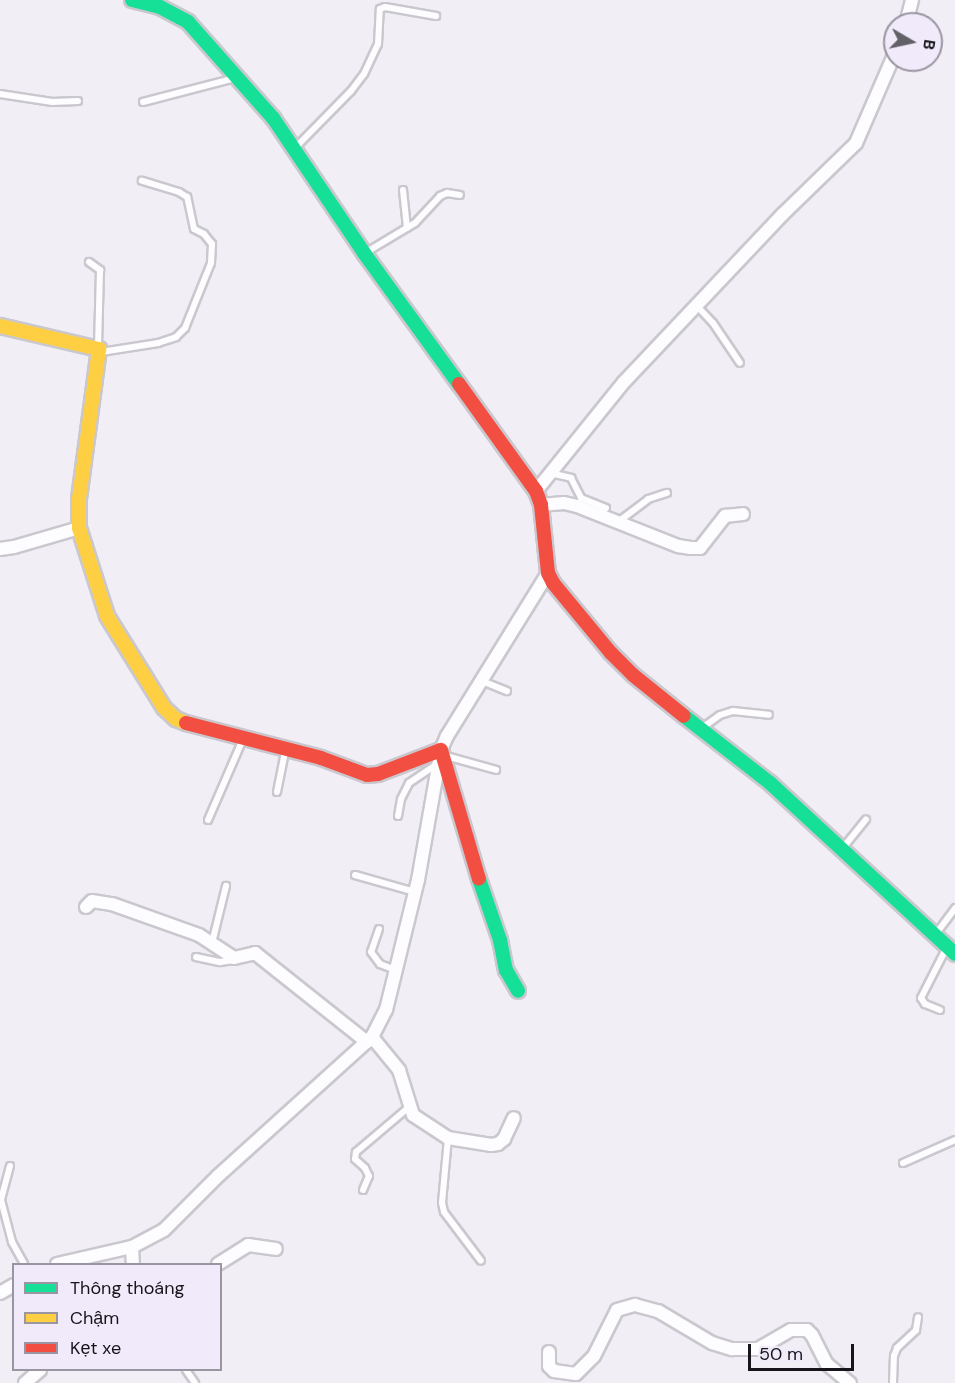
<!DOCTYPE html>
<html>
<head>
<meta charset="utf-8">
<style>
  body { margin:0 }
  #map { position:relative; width:955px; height:1383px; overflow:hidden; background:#f1eef6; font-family:"DM Sans",sans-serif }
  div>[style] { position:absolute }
  .roads { filter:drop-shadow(2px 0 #cac8ce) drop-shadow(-2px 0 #cac8ce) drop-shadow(0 2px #cac8ce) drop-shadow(0 -2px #cac8ce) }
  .lane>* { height:6px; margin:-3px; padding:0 3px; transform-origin:3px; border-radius:3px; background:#fdfcfe }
  .street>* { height:12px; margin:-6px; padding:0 6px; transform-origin:6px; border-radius:6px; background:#fdfcfe }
  .fast>* { height:14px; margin:-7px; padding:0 7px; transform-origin:7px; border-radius:7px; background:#16e098 }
  .slow>* { height:14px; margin:-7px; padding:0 7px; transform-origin:7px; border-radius:7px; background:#ffcf43 }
  .jam>* { height:14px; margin:-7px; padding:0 7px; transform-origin:7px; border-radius:7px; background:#f24e42 }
  span { translate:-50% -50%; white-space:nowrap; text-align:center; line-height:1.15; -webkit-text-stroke:5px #f0eafa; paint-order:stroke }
  .legend { position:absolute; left:12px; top:1263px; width:210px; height:108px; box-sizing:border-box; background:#f0eafa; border:2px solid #9995a1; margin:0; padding:8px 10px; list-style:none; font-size:18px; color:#17151b }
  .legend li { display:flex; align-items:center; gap:12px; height:30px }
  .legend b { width:30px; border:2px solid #9995a1 }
  .north { position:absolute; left:883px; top:12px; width:60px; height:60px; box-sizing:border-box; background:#f0eafa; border:2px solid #9995a1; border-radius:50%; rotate:99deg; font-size:16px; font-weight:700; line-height:24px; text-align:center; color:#17151b }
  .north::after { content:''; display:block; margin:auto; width:21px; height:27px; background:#636168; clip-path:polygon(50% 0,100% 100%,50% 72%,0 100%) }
  .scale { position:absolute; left:748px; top:1344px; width:106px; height:27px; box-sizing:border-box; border:3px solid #17151b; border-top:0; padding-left:8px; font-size:18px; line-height:21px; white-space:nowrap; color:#17151b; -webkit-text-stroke:4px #f0eafa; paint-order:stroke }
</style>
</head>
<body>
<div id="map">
  <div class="roads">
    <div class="lane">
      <div style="left:0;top:94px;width:53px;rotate:8.7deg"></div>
      <div style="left:52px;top:102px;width:26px;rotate:-2deg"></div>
      <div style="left:143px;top:102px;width:95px;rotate:-14.6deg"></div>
      <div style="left:295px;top:148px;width:80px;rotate:-45.5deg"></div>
      <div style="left:351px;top:91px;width:21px;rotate:-53deg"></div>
      <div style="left:364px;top:74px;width:33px;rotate:-65deg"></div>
      <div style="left:378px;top:44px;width:35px;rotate:-87deg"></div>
      <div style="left:380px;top:9px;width:5px;rotate:-22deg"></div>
      <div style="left:385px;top:7px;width:52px;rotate:10deg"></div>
      <div style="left:403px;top:190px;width:38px;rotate:84deg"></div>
      <div style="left:365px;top:253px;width:58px;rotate:-31deg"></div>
      <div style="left:415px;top:223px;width:37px;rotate:-47deg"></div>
      <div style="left:440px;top:196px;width:8px;rotate:-23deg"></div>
      <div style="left:447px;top:193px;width:13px;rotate:9deg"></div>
      <div style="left:89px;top:262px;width:14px;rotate:36deg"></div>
      <div style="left:100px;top:270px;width:76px;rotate:91.5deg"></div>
      <div style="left:697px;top:306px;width:23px;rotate:47deg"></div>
      <div style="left:713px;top:323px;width:48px;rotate:56deg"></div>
      <div style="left:101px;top:352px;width:58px;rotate:-9deg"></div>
      <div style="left:158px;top:343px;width:19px;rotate:-18deg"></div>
      <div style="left:176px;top:337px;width:13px;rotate:-45deg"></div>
      <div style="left:185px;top:328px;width:70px;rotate:-68.2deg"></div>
      <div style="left:211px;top:263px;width:19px;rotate:-87deg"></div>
      <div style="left:212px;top:244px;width:13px;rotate:-129deg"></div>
      <div style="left:204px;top:234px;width:11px;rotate:-153deg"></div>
      <div style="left:194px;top:229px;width:33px;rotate:-102deg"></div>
      <div style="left:187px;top:197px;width:9px;rotate:-148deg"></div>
      <div style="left:179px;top:192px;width:39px;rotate:-163deg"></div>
      <div style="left:550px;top:473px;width:22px;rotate:13deg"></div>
      <div style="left:571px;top:478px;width:22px;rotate:63deg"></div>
      <div style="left:581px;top:498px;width:27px;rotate:22deg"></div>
      <div style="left:618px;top:522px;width:38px;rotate:-37deg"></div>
      <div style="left:648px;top:499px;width:20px;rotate:-18deg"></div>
      <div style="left:482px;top:681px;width:27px;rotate:22deg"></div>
      <div style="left:702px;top:728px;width:22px;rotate:-36deg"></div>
      <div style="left:720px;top:715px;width:14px;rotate:-17deg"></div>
      <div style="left:733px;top:711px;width:36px;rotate:6deg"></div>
      <div style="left:446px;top:756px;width:52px;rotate:15.6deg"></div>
      <div style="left:277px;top:792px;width:41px;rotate:-78.7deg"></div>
      <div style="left:398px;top:816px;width:17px;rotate:-80deg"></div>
      <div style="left:401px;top:799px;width:18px;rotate:-63deg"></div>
      <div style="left:409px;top:783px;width:34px;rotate:-34deg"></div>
      <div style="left:208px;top:820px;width:88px;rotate:-66.6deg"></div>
      <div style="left:842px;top:849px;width:38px;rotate:-51deg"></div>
      <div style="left:355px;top:875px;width:62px;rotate:15.8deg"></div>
      <div style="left:379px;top:929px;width:24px;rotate:109deg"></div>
      <div style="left:371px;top:952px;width:15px;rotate:53deg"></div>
      <div style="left:380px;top:964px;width:17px;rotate:21deg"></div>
      <div style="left:935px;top:935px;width:34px;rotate:-53deg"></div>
      <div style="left:212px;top:943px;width:59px;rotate:-76.2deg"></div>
      <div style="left:196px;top:957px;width:25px;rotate:12deg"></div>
      <div style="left:220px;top:962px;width:14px;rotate:-8deg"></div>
      <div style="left:940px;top:1010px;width:16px;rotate:-158deg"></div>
      <div style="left:925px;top:1004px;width:7px;rotate:-124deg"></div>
      <div style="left:921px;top:998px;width:57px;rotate:-63deg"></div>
      <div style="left:448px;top:1138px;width:65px;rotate:95.3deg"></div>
      <div style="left:442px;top:1203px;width:9px;rotate:77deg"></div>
      <div style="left:444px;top:1212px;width:61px;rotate:52.9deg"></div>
      <div style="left:903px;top:1163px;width:57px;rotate:-23.9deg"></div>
      <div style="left:10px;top:1166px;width:35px;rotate:105deg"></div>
      <div style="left:1px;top:1200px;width:43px;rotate:75.3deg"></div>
      <div style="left:12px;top:1242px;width:25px;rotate:61deg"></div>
      <div style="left:363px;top:1190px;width:15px;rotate:-67deg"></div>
      <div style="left:369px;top:1176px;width:9px;rotate:-117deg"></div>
      <div style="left:365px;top:1168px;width:13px;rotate:-138deg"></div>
      <div style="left:355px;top:1159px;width:7px;rotate:-82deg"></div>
      <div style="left:356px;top:1152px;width:70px;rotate:-40.3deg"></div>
      <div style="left:186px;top:1370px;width:16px;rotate:55deg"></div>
      <div style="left:893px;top:1383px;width:27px;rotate:-88deg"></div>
      <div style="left:894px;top:1356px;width:9px;rotate:-69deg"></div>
      <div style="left:897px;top:1348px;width:26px;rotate:-43deg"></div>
      <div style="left:916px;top:1330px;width:13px;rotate:-81deg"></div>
    </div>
    <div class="street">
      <div style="left:906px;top:24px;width:25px;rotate:-76deg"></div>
      <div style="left:536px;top:491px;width:140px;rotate:-51.1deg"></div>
      <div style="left:624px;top:382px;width:230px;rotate:-46.6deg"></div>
      <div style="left:782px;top:215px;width:103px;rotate:-44.2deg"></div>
      <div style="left:856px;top:143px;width:98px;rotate:-66.6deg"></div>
      <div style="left:541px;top:505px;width:23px;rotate:-5deg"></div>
      <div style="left:564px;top:503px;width:13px;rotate:13deg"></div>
      <div style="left:577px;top:506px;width:109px;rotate:21.6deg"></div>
      <div style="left:678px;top:546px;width:13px;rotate:9deg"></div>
      <div style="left:691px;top:548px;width:9px"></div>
      <div style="left:700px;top:548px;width:41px;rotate:-52deg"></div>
      <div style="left:725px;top:516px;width:18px;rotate:-6deg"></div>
      <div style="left:0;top:549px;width:14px;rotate:-8deg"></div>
      <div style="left:14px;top:547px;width:68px;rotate:-16.3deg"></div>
      <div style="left:86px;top:907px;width:8px;rotate:-45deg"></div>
      <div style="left:92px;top:901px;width:20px;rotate:9deg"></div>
      <div style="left:112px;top:904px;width:92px;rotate:19.6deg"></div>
      <div style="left:199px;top:935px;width:42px;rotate:33.3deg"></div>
      <div style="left:234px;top:958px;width:22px;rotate:-13deg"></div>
      <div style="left:255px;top:953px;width:143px;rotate:38.5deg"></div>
      <div style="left:372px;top:1037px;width:43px;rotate:50.7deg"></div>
      <div style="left:399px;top:1070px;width:47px;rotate:72.7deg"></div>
      <div style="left:413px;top:1115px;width:42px;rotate:33.3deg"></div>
      <div style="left:448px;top:1138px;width:44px;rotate:9.2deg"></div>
      <div style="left:491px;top:1145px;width:7px;rotate:-8deg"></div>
      <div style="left:498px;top:1144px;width:8px;rotate:-40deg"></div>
      <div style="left:504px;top:1139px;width:23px;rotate:-65deg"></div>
      <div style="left:132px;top:1247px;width:17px;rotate:87deg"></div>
      <div style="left:57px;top:1264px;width:77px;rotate:-12.8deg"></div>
      <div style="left:132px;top:1247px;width:36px;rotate:-28deg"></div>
      <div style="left:164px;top:1230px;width:76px;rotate:-45deg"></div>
      <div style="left:218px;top:1176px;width:207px;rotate:-42.1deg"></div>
      <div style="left:372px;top:1037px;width:30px;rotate:-63deg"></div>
      <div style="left:386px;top:1010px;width:134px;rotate:-76.2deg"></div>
      <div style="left:418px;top:880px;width:132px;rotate:-80deg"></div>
      <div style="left:441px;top:750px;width:15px;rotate:-67deg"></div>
      <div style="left:447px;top:736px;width:192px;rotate:-58.2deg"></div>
      <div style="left:218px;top:1264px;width:36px;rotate:-32deg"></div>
      <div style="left:248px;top:1245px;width:28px;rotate:8deg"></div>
      <div style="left:0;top:1293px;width:16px;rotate:-30deg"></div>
      <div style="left:549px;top:1352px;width:14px;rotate:90deg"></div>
      <div style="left:549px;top:1366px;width:7px;rotate:45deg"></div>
      <div style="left:554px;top:1371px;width:22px;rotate:8deg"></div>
      <div style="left:576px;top:1374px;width:25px;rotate:-45deg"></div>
      <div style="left:594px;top:1356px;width:51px;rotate:-63.4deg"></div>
      <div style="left:617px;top:1310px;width:19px;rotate:-16deg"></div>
      <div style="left:635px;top:1305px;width:24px;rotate:15deg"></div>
      <div style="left:658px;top:1311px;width:63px;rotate:30.7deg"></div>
      <div style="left:712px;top:1343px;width:21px;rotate:17deg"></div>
      <div style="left:732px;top:1349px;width:26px"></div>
      <div style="left:758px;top:1349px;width:38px;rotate:-30deg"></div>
      <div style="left:791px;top:1330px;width:16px"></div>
      <div style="left:807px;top:1330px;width:7px;rotate:45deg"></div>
      <div style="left:812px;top:1335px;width:33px;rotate:63deg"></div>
      <div style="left:827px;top:1364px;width:30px;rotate:40deg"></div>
      <div style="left:25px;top:1383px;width:20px;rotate:-41deg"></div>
    </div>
    <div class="fast">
      <div style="left:132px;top:0;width:29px;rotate:14deg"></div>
      <div style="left:160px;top:7px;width:32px;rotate:28deg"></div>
      <div style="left:188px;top:22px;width:128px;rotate:48.5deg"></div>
      <div style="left:273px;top:118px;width:163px;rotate:56deg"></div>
      <div style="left:364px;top:253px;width:162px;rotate:54.1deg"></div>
      <div style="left:684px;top:716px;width:109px;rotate:37.9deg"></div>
      <div style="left:770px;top:783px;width:252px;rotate:42.7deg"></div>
      <div style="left:479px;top:879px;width:65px;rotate:71deg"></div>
      <div style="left:500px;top:940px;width:31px;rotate:79deg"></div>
      <div style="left:506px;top:970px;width:24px;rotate:60deg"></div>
    </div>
    <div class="slow">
      <div style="left:0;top:326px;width:102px;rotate:13.1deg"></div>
      <div style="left:99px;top:349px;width:150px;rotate:97.6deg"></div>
      <div style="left:79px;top:498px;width:30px;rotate:90deg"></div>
      <div style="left:79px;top:528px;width:92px;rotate:72.3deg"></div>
      <div style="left:107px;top:616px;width:108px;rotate:58.2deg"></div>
      <div style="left:164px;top:708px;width:16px;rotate:43deg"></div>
      <div style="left:176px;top:719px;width:11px;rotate:22deg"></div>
    </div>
    <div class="jam">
      <div style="left:459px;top:384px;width:132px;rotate:54.3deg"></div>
      <div style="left:536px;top:491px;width:15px;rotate:70deg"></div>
      <div style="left:541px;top:505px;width:68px;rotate:84.1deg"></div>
      <div style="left:548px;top:573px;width:11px;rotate:63deg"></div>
      <div style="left:553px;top:583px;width:91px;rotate:50.4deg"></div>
      <div style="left:611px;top:653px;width:31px;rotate:45deg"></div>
      <div style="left:633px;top:675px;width:65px;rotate:38.8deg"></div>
      <div style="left:186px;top:723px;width:139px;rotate:14.5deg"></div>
      <div style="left:321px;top:758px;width:49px;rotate:20.3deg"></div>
      <div style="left:367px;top:775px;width:11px;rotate:-5deg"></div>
      <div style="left:378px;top:774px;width:67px;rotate:-20.9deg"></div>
      <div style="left:441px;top:750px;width:134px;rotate:73.6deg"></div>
    </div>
  </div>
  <ul class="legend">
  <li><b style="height:8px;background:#16e098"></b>Thông thoáng</li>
  <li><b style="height:8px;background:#ffcf43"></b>Chậm</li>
  <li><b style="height:8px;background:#f24e42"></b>Kẹt xe</li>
  </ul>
  <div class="north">B</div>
  <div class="scale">50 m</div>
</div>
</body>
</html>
